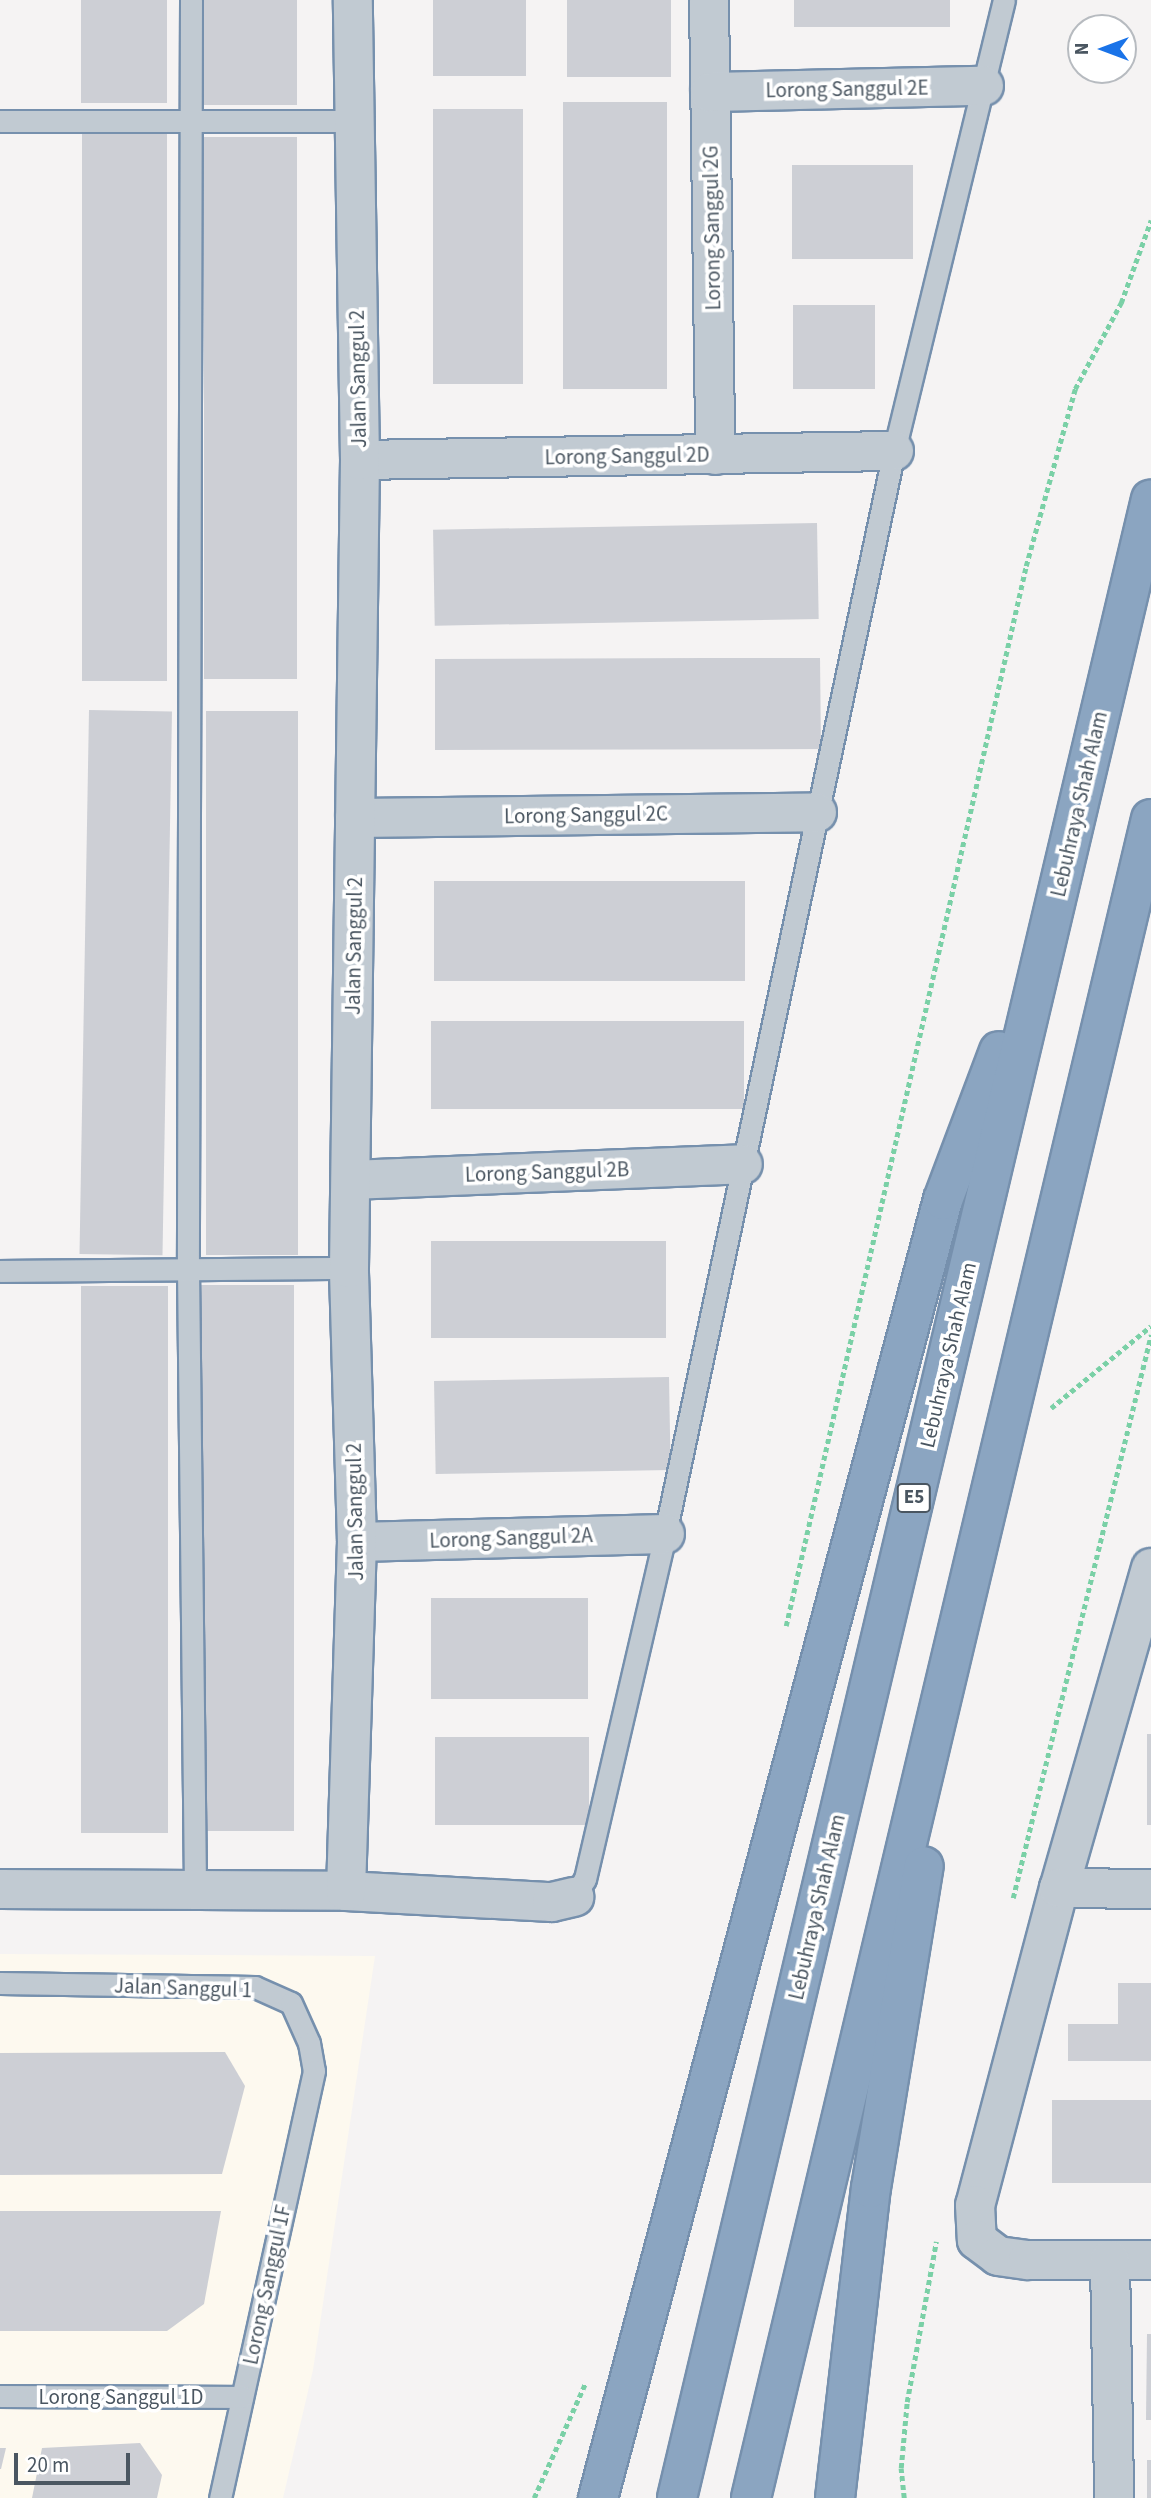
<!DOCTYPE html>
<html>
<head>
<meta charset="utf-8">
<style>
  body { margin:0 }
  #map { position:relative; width:1151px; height:2498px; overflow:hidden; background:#f5f3f3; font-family:"Source Sans 3",sans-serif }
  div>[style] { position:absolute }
  .commercial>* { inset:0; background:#fdf9ef }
  .building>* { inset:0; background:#cdcfd5; transform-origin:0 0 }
  .path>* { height:4.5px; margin-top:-2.25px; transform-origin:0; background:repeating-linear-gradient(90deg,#7ad0a6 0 5px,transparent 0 8.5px) }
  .roads { filter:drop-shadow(2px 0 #7690ad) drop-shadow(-2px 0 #7690ad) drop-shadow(0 2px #7690ad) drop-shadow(0 -2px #7690ad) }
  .service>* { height:21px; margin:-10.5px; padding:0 10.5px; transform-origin:10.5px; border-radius:10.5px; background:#c1cad2 }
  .minor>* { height:38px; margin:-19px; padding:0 19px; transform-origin:19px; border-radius:19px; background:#c1cad2 }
  .motorway>* { height:38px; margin:-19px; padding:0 19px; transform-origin:19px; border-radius:19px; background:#8ba5c1 }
  span { translate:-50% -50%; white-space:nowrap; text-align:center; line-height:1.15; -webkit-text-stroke:7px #fff; paint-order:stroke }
  .shield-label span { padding:2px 5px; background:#fff; border:2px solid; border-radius:5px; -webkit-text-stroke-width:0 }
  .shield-label { font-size:19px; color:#4a5661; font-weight:700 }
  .street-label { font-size:21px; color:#4a5661 }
  .north { position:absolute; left:1067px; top:14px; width:70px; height:70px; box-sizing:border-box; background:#fff; border:2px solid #b7bbc0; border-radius:50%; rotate:270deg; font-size:19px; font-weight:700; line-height:28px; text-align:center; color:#4a5661 }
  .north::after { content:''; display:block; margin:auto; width:24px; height:32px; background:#1a73e8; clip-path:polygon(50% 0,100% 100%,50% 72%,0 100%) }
  .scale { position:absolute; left:14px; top:2453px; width:116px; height:32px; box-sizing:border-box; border:4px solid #4a5661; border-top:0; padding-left:9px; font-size:21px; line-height:24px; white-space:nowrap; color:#4a5661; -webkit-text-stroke:5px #fff; paint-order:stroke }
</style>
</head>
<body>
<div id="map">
  <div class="commercial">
    <div style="clip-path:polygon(0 1954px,375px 1956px,313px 2370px,283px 2498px,0 2498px)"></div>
  </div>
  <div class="building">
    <div style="left:81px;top:0;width:86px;height:103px"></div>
    <div style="left:204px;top:0;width:93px;height:105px"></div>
    <div style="left:433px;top:0;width:93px;height:76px"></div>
    <div style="left:567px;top:0;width:104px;height:77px"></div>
    <div style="left:794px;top:0;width:156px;height:27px"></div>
    <div style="left:563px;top:102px;width:104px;height:287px"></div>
    <div style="left:433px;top:109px;width:90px;height:275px"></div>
    <div style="left:82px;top:134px;width:85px;height:547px"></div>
    <div style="left:204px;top:137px;width:93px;height:542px"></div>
    <div style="left:913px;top:165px;width:94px;height:121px;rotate:90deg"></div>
    <div style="left:793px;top:305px;width:82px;height:84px"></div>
    <div style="left:817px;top:523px;width:96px;height:384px;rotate:89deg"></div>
    <div style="clip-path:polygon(705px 658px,820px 658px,821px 749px,435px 750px,435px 659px)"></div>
    <div style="left:89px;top:710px;width:83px;height:544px;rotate:1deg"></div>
    <div style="left:206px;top:711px;width:92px;height:544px"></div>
    <div style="left:434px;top:881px;width:311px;height:100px"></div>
    <div style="left:431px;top:1021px;width:313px;height:88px"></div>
    <div style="left:431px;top:1241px;width:235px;height:97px"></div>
    <div style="left:294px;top:1285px;width:546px;height:93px;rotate:90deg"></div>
    <div style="left:81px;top:1286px;width:87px;height:547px"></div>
    <div style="left:669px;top:1377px;width:93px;height:235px;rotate:89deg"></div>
    <div style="left:431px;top:1598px;width:157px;height:101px"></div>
    <div style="left:1147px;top:1734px;width:4px;height:91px"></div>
    <div style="left:435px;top:1737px;width:154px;height:88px"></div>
    <div style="clip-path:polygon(1118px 1983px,1151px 1983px,1151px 2061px,1068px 2061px,1068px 2024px,1118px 2024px)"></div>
    <div style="clip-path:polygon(225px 2052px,245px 2086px,222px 2174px,0 2175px,0 2053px)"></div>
    <div style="left:1052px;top:2100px;width:99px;height:83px"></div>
    <div style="clip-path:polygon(0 2211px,221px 2211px,204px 2304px,167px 2331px,0 2331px)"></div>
    <div style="clip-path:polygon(1147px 2334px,1151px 2334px,1151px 2420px,1146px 2420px)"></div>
    <div style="clip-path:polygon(140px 2443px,162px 2475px,157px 2498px,32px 2498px,42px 2448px)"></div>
    <div style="clip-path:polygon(0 2448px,6px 2448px,1px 2469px,0 2469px)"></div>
    <div style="left:1147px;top:2460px;width:4px;height:38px"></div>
  </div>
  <div class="path">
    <div style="left:1051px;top:1408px;width:129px;rotate:-39.4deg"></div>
    <div style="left:786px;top:1626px;width:1087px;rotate:-77.24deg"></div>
    <div style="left:1026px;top:566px;width:184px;rotate:-74.5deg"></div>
    <div style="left:1075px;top:389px;width:98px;rotate:-61.9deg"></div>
    <div style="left:1121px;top:303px;width:88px;rotate:-70.1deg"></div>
    <div style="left:1013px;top:1898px;width:580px;rotate:-76.23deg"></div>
    <div style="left:534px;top:2498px;width:125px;rotate:-65.9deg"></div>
    <div style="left:904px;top:2498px;width:30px;rotate:-96deg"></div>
    <div style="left:901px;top:2468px;width:66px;rotate:-84.8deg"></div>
    <div style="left:907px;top:2402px;width:163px;rotate:-79.7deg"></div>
  </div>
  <div class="roads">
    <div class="service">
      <div style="left:191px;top:0;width:1269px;rotate:90.14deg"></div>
      <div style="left:188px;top:1269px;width:621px;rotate:89.35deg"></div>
      <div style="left:0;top:121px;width:355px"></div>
      <div style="left:0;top:1271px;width:349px;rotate:-0.5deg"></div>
      <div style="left:574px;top:1897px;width:21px;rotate:-59deg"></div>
      <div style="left:585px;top:1879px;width:354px;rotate:-76.9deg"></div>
      <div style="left:665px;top:1534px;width:1107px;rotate:-78.06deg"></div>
      <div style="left:894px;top:451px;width:464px;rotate:-76.3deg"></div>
      <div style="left:0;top:1983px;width:255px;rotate:0.9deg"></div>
      <div style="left:255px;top:1987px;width:39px;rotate:24deg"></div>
      <div style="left:291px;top:2003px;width:44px;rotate:65.8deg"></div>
      <div style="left:309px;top:2043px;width:28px;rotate:80deg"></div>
      <div style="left:314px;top:2071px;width:437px;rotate:102.4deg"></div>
      <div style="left:0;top:2396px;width:242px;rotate:0.2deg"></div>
    </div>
    <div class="minor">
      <div style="left:709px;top:0;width:455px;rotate:89.2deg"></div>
      <div style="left:710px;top:92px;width:274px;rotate:-1.3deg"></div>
      <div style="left:360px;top:460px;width:534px;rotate:-0.97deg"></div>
      <div style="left:355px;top:818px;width:462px;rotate:-0.7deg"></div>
      <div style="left:351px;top:1180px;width:392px;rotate:-2.3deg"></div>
      <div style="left:357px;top:1542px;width:308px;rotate:-1.5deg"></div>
      <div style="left:1151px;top:1568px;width:333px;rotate:106deg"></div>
      <div style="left:1059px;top:1888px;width:328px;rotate:104.8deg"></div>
      <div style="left:975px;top:2205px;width:35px;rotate:87deg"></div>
      <div style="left:977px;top:2240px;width:26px;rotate:37deg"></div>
      <div style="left:998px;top:2256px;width:30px;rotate:8deg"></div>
      <div style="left:1028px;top:2260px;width:123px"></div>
      <div style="left:1059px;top:1888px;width:92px;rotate:0.6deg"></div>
      <div style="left:0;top:1889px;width:346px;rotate:0.3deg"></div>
      <div style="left:346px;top:1891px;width:206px;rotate:3.1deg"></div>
      <div style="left:552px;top:1902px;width:23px;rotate:-13deg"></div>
      <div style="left:346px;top:1891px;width:349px;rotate:-88.2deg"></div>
      <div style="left:357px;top:1542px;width:274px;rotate:-91.7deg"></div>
      <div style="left:349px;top:1268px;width:808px;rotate:-89.22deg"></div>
      <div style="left:360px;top:460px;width:460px;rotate:-90.9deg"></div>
      <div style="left:1110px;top:2260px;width:238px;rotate:89deg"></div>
    </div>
    <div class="motorway">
      <div style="left:598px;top:2498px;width:1343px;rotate:-75.12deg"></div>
      <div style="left:943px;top:1200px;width:159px;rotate:-69.4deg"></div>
      <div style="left:677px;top:2498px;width:2054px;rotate:-76.66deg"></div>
      <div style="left:751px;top:2498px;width:1726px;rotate:-76.6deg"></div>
      <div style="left:835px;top:2498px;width:312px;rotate:-83.4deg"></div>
      <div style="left:871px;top:2188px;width:326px;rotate:-80.7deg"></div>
    </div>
  </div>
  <div class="shield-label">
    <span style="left:914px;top:1498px">E5</span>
  </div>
  <div class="street-label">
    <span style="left:847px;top:89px;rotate:-1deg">Lorong Sanggul 2E</span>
    <span style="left:712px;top:228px;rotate:-91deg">Lorong Sanggul 2G</span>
    <span style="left:358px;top:379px;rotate:-91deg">Jalan Sanggul 2</span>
    <span style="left:627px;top:456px;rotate:-1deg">Lorong Sanggul 2D</span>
    <span style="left:1079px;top:804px;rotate:-77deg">Lebuhraya Shah Alam</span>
    <span style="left:586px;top:815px;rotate:-1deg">Lorong Sanggul 2C</span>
    <span style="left:354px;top:946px;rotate:-89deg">Jalan Sanggul 2</span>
    <span style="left:547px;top:1172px;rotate:-2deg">Lorong Sanggul 2B</span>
    <span style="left:948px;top:1355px;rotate:-77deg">Lebuhraya Shah Alam</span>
    <span style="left:355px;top:1512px;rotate:-91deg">Jalan Sanggul 2</span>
    <span style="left:511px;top:1538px;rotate:-2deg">Lorong Sanggul 2A</span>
    <span style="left:817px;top:1907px;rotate:-77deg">Lebuhraya Shah Alam</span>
    <span style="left:183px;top:1988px;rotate:2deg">Jalan Sanggul 1</span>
    <span style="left:267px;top:2285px;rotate:-78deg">Lorong Sanggul 1F</span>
    <span style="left:121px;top:2397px">Lorong Sanggul 1D</span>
  </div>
  <div class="north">N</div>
  <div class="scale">20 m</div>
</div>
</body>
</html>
